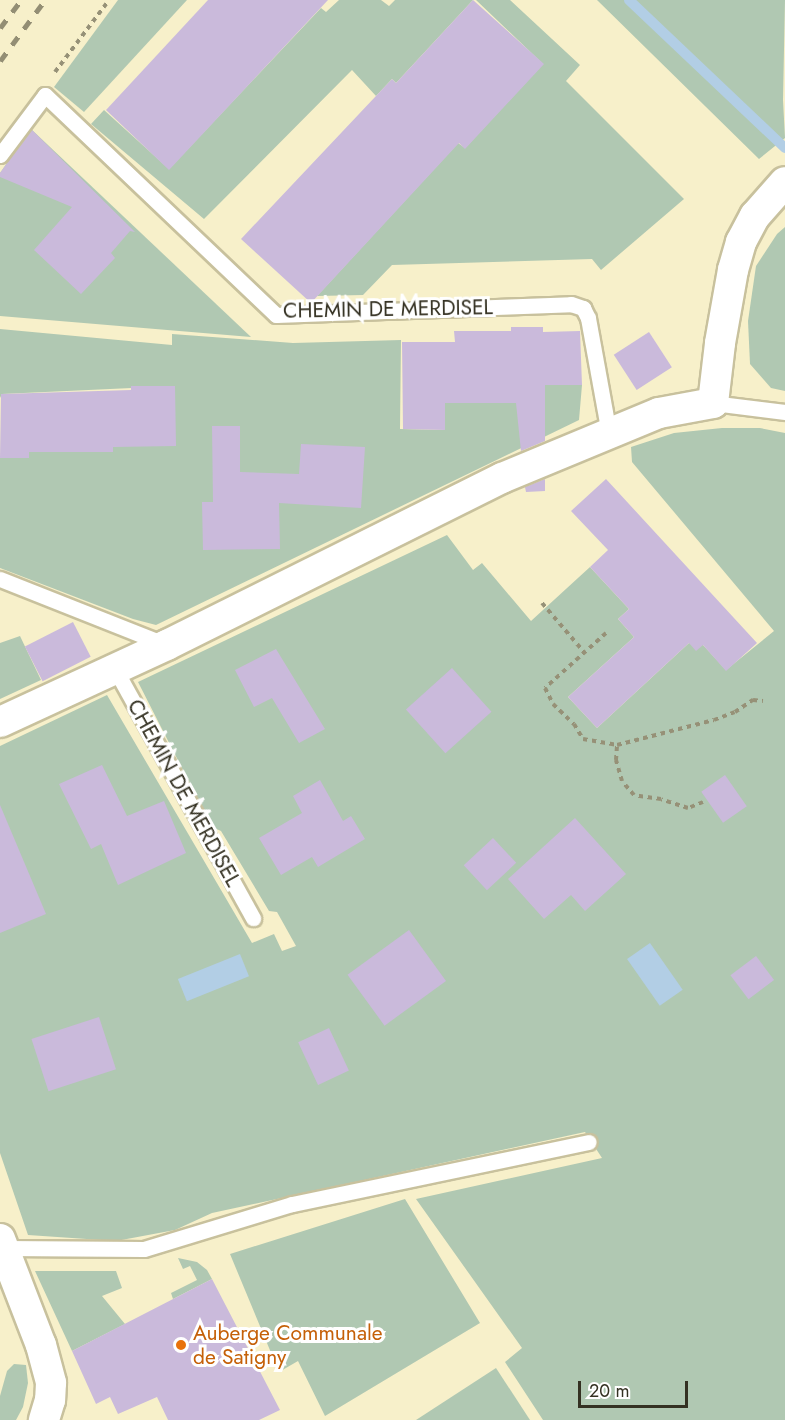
<!DOCTYPE html>
<html>
<head>
<meta charset="utf-8">
<style>
  body { margin:0 }
  #map { position:relative; width:785px; height:1420px; overflow:hidden; background:#f7f0ca; font-family:Jost,sans-serif }
  div>[style] { position:absolute }
  .green>* { inset:0; background:#b0c8b2 }
  .water>* { inset:0; background:#b2cee5; transform-origin:0 0 }
  .stream>* { height:10px; margin:-5px; padding:0 5px; transform-origin:5px; border-radius:5px; background:#b2cee5 }
  .building>* { inset:0; background:#cabadb; transform-origin:0 0 }
  .path>* { height:4px; margin-top:-2px; transform-origin:0; background:repeating-linear-gradient(90deg,#969177 0 4.5px,transparent 0 9px) }
  .roads { filter:drop-shadow(2px 0 #c8c19d) drop-shadow(-2px 0 #c8c19d) drop-shadow(0 2px #c8c19d) drop-shadow(0 -2px #c8c19d) }
  .service>* { height:15px; margin:-7.5px; padding:0 7.5px; transform-origin:7.5px; border-radius:7.5px; background:#fff }
  .minor>* { height:30px; margin:-15px; padding:0 15px; transform-origin:15px; border-radius:15px; background:#fff }
  .rail>* { height:4.5px; margin-top:-2.25px; transform-origin:0; background:repeating-linear-gradient(90deg,#938e74 0 10px,transparent 0 20px) }
  .dots>* { width:16px; height:16px; translate:-50% -50%; box-sizing:border-box; border:3px solid #fff; border-radius:50% }
  span { translate:-50% -50%; white-space:nowrap; text-align:center; line-height:1.15; -webkit-text-stroke:6px #fff; paint-order:stroke }
  .street-label { font-size:21px; color:#343122 }
  .food-label { font-size:21px; color:#c56008 }
  .left { translate:0 -50%; text-align:left }
  .scale { position:absolute; left:578px; top:1381px; width:110px; height:27px; box-sizing:border-box; border:3px solid #343122; border-top:0; padding-left:8px; font-size:18px; line-height:21px; white-space:nowrap; color:#343122; -webkit-text-stroke:4px #fff; paint-order:stroke }
</style>
</head>
<body>
<div id="map">
  <div class="green">
    <div style="clip-path:polygon(118px 0,187px 0,84px 112px,54px 87px)"></div>
    <div style="clip-path:polygon(339px 0,381px 0,389px 6px,395px 0,473px 0,396px 83px,392px 79px,376px 96px,352px 70px,204px 219px,91px 124px,104px 110px,169px 169px,321px 8px,326px 12px)"></div>
    <div style="clip-path:polygon(476px 0,510px 0,580px 65px,566px 81px,684px 199px,601px 270px,592px 259px,392px 265px,363px 295px,317px 296px,458px 143px,465px 148px,543px 64px)"></div>
    <div style="clip-path:polygon(597px 0,785px 0,783px 100px,785px 138px,759px 159px)"></div>
    <div style="clip-path:polygon(31px 129px,251px 337px,0 316px,0 173px)"></div>
    <div style="clip-path:polygon(785px 227px,785px 391px,771px 388px,750px 364px,748px 321px,756px 266px,777px 234px)"></div>
    <div style="clip-path:polygon(0 329px,172px 345px,172px 334px,293px 343px,401px 340px,400px 429px,445px 430px,445px 403px,485px 403px,518px 385px,582px 385px,579px 420px,156px 625px,133px 619px,0 568px,0 458px,29px 458px,29px 452px,112px 452px,113px 447px,175px 436px,175px 386px,2px 394px,0 398px)"></div>
    <div style="clip-path:polygon(722px 428px,760px 428px,785px 433px,785px 1420px,543px 1420px,505px 1362px,522px 1348px,416px 1199px,602px 1158px,585px 1132px,212px 1213px,175px 1230px,116px 1241px,28px 1235px,0 1153px,0 746px,107px 695px,252px 943px,274px 934px,282px 951px,296px 946px,277px 912px,269px 911px,221px 831px,212px 827px,138px 682px,447px 535px,473px 570px,482px 563px,531px 621px,590px 567px,629px 609px,618px 619px,634px 637px,568px 697px,597px 728px,689px 643px,703px 645px,726px 670px,774px 631px,632px 462px,631px 447px,674px 433px)"></div>
    <div style="clip-path:polygon(20px 636px,41px 680px,0 699px,0 643px)"></div>
    <div style="clip-path:polygon(405px 1199px,480px 1323px,325px 1416px,298px 1361px,279px 1372px,230px 1254px)"></div>
    <div style="clip-path:polygon(178px 1258px,197px 1262px,207px 1270px,212px 1279px,173px 1299px,171px 1293px,197px 1280px,190px 1266px,183px 1269px)"></div>
    <div style="clip-path:polygon(35px 1271px,116px 1271px,122px 1288px,102px 1296px,125px 1324px,72px 1351px)"></div>
    <div style="clip-path:polygon(14px 1364px,26px 1365px,28px 1383px,23px 1407px,16px 1420px,0 1420px,0 1396px,7px 1371px)"></div>
    <div style="clip-path:polygon(496px 1368px,530px 1420px,416px 1420px)"></div>
  </div>
  <div class="water">
    <div style="left:650px;top:943px;width:57px;height:28px;rotate:55deg"></div>
    <div style="left:240px;top:954px;width:24px;height:67px;rotate:68deg"></div>
  </div>
  <div class="stream">
    <div style="left:629px;top:0;width:215px;rotate:43.5deg"></div>
  </div>
  <div class="building">
    <div style="clip-path:polygon(208px 0,328px 0,169px 170px,106px 110px)"></div>
    <div style="clip-path:polygon(473px 0,544px 64px,465px 149px,459px 143px,311px 303px,241px 239px,392px 79px,396px 83px)"></div>
    <div style="clip-path:polygon(31px 129px,135px 232px,130px 231px,111px 253px,115px 258px,81px 294px,34px 250px,72px 207px,0 177px,0 173px)"></div>
    <div style="clip-path:polygon(511px 327px,543px 327px,543px 332px,580px 331px,582px 385px,545px 385px,545px 441px,521px 451px,516px 403px,445px 403px,445px 430px,403px 429px,402px 342px,455px 342px,454px 331px,511px 331px)"></div>
    <div style="left:649px;top:332px;width:42px;height:42px;rotate:57deg"></div>
    <div style="clip-path:polygon(131px 386px,175px 386px,176px 446px,113px 447px,113px 452px,29px 452px,29px 458px,0 458px,1px 394px,131px 390px)"></div>
    <div style="clip-path:polygon(212px 426px,240px 426px,240px 472px,299px 474px,301px 444px,365px 447px,361px 508px,279px 503px,280px 549px,203px 550px,202px 502px,213px 502px)"></div>
    <div style="clip-path:polygon(545px 479px,545px 491px,526px 492px,525px 487px)"></div>
    <div style="clip-path:polygon(606px 479px,757px 643px,726px 671px,703px 645px,696px 651px,689px 643px,597px 728px,568px 697px,634px 637px,618px 619px,629px 609px,590px 567px,608px 550px,571px 511px)"></div>
    <div style="left:73px;top:622px;width:39px;height:54px;rotate:63deg"></div>
    <div style="clip-path:polygon(276px 649px,325px 729px,299px 743px,272px 698px,254px 707px,235px 670px)"></div>
    <div style="left:452px;top:668px;width:59px;height:62px;rotate:48deg"></div>
    <div style="clip-path:polygon(102px 765px,127px 816px,164px 801px,186px 853px,118px 885px,101px 844px,91px 849px,59px 784px)"></div>
    <div style="left:725px;top:775px;width:38px;height:29px;rotate:55deg"></div>
    <div style="clip-path:polygon(320px 780px,343px 821px,351px 816px,365px 839px,318px 867px,312px 857px,281px 875px,259px 838px,302px 813px,293px 796px)"></div>
    <div style="clip-path:polygon(0 805px,46px 914px,0 933px)"></div>
    <div style="clip-path:polygon(575px 818px,626px 874px,585px 911px,571px 895px,544px 919px,508px 879px)"></div>
    <div style="left:493px;top:838px;width:34px;height:40px;rotate:47deg"></div>
    <div style="left:409px;top:930px;width:63px;height:76px;rotate:54deg"></div>
    <div style="left:756px;top:956px;width:30px;height:32px;rotate:53deg"></div>
    <div style="left:99px;top:1017px;width:55px;height:71px;rotate:72deg"></div>
    <div style="left:329px;top:1028px;width:47px;height:34px;rotate:65deg"></div>
    <div style="clip-path:polygon(212px 1279px,280px 1410px,259px 1420px,168px 1420px,157px 1397px,118px 1414px,110px 1397px,96px 1404px,72px 1351px)"></div>
  </div>
  <div class="path">
    <div style="left:55px;top:72px;width:90px;rotate:-53.1deg"></div>
    <div style="left:542px;top:603px;width:65px;rotate:49.4deg"></div>
    <div style="left:606px;top:633px;width:82px;rotate:138deg"></div>
    <div style="left:545px;top:688px;width:18px;rotate:63deg"></div>
    <div style="left:553px;top:704px;width:29px;rotate:44deg"></div>
    <div style="left:574px;top:724px;width:17px;rotate:59deg"></div>
    <div style="left:583px;top:739px;width:35px;rotate:10deg"></div>
    <div style="left:703px;top:802px;width:16px;rotate:158deg"></div>
    <div style="left:688px;top:808px;width:28px;rotate:-162deg"></div>
    <div style="left:661px;top:799px;width:27px;rotate:-172deg"></div>
    <div style="left:634px;top:795px;width:18px;rotate:-131deg"></div>
    <div style="left:622px;top:781px;width:22px;rotate:-106deg"></div>
    <div style="left:616px;top:760px;width:15px;rotate:-86deg"></div>
    <div style="left:617px;top:745px;width:100px;rotate:-14.5deg"></div>
    <div style="left:714px;top:720px;width:22px;rotate:-21deg"></div>
    <div style="left:735px;top:712px;width:22px;rotate:-34deg"></div>
    <div style="left:753px;top:700px;width:10px;rotate:6deg"></div>
  </div>
  <div class="roads">
    <div class="service">
      <div style="left:0;top:155px;width:75px;rotate:-53.1deg"></div>
      <div style="left:45px;top:95px;width:319px;rotate:43.6deg"></div>
      <div style="left:276px;top:315px;width:295px;rotate:-2.1deg"></div>
      <div style="left:571px;top:304px;width:13px;rotate:18deg"></div>
      <div style="left:583px;top:308px;width:11px;rotate:63deg"></div>
      <div style="left:588px;top:318px;width:117px;rotate:79.7deg"></div>
      <div style="left:713px;top:403px;width:73px;rotate:7.1deg"></div>
      <div style="left:0;top:579px;width:180px;rotate:21.6deg"></div>
      <div style="left:115px;top:669px;width:285px;rotate:61deg"></div>
      <div style="left:3px;top:1248px;width:141px;rotate:0.4deg"></div>
      <div style="left:144px;top:1249px;width:155px;rotate:-16.9deg"></div>
      <div style="left:292px;top:1204px;width:303px;rotate:-11.8deg"></div>
    </div>
    <div class="minor">
      <div style="left:0;top:722px;width:184px;rotate:-24.8deg"></div>
      <div style="left:167px;top:645px;width:374px;rotate:-26.5deg"></div>
      <div style="left:502px;top:478px;width:170px;rotate:-22.5deg"></div>
      <div style="left:659px;top:413px;width:55px;rotate:-10.5deg"></div>
      <div style="left:713px;top:403px;width:60px;rotate:-83.3deg"></div>
      <div style="left:720px;top:343px;width:74px;rotate:-79.9deg"></div>
      <div style="left:733px;top:270px;width:29px;rotate:-74deg"></div>
      <div style="left:741px;top:242px;width:30px;rotate:-62deg"></div>
      <div style="left:755px;top:216px;width:45px;rotate:-48.6deg"></div>
      <div style="left:0;top:1239px;width:114px;rotate:68.9deg"></div>
      <div style="left:41px;top:1345px;width:39px;rotate:75deg"></div>
      <div style="left:51px;top:1383px;width:17px;rotate:93deg"></div>
      <div style="left:50px;top:1400px;width:21px;rotate:107deg"></div>
    </div>
  </div>
  <div class="rail">
    <div style="left:0;top:28px;width:35px;rotate:-53deg"></div>
    <div style="left:0;top:61px;width:76px;rotate:-53.6deg"></div>
  </div>
  <div class="dots">
    <div style="left:181px;top:1345px;background:#e8710a"></div>
  </div>
  <div class="street-label">
    <span style="left:388px;top:309px;rotate:-1deg">CHEMIN DE MERDISEL</span>
    <span style="left:184px;top:793px;rotate:61deg">CHEMIN DE MERDISEL</span>
  </div>
  <div class="food-label">
    <span class="left" style="left:193px;top:1345px">Auberge Communale<br>de Satigny</span>
  </div>
  <div class="scale">20 m</div>
</div>
</body>
</html>
